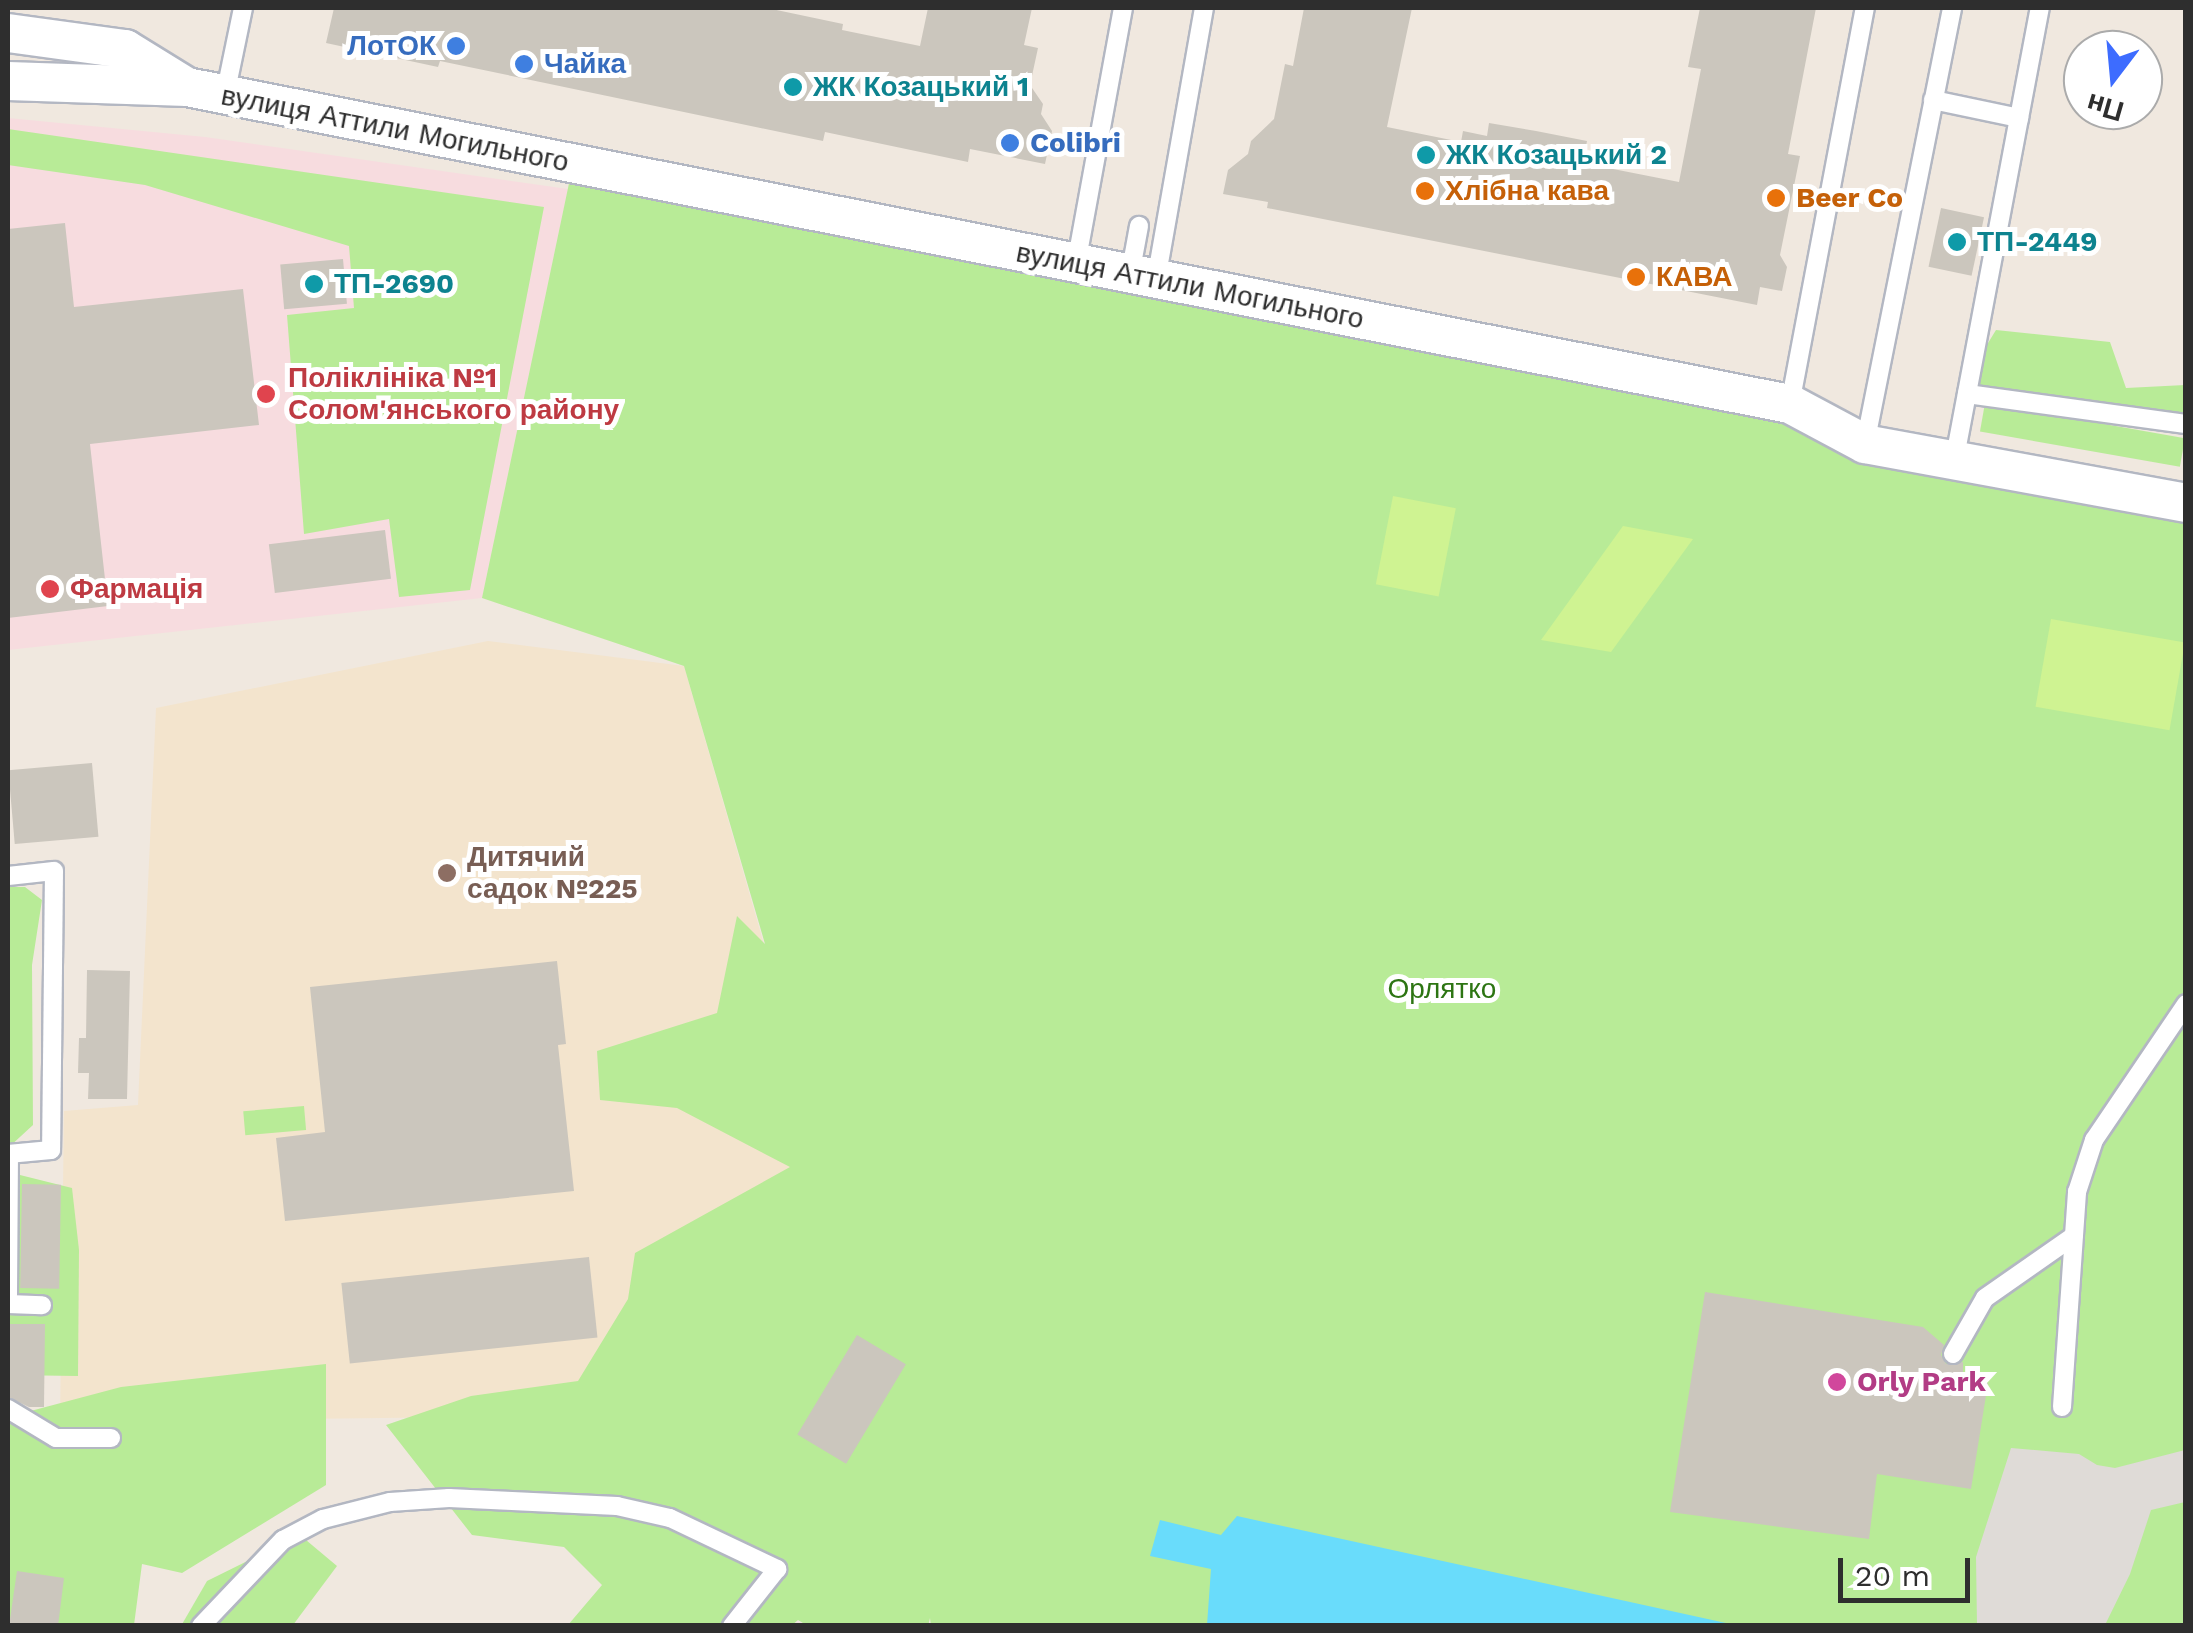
<!DOCTYPE html>
<html>
<head>
<meta charset="utf-8">
<style>
  body { margin:0 }
  #map { position:relative; width:2193px; height:1633px; overflow:hidden; background:#f0e8df; font-family:"Work Sans",sans-serif }
  div>[style] { position:absolute }
  .education>* { inset:0; background:#f3e4cd }
  .medical>* { inset:0; background:#f7dcdf }
  .green>* { inset:0; background:#b8eb97; transform-origin:0 0 }
  .pitch>* { inset:0; background:#cff392; transform-origin:0 0 }
  .plaza>* { inset:0; background:#dfdbd7 }
  .water>* { inset:0; background:#69dcfb }
  .building>* { inset:0; background:#cbc6bd; transform-origin:0 0 }
  .roads { filter:drop-shadow(2px 0 #b3b7c2) drop-shadow(-2px 0 #b3b7c2) drop-shadow(0 2px #b3b7c2) drop-shadow(0 -2px #b3b7c2) }
  .service>* { height:18px; margin:-9px; padding:0 9px; transform-origin:9px; border-radius:9px; background:#fff }
  .minor>* { height:38px; margin:-19px; padding:0 19px; transform-origin:19px; border-radius:19px; background:#fff }
  .dots>* { width:28px; height:28px; translate:-50% -50%; box-sizing:border-box; border:5px solid #fff; border-radius:50% }
  span { translate:-50% -50%; white-space:nowrap; text-align:center; line-height:1.15; -webkit-text-stroke:10px #fff; paint-order:stroke }
  .shop-label { font-size:28px; color:#366cbe; font-weight:700 }
  .right { translate:-100% -50%; text-align:right }
  .left { translate:0 -50%; text-align:left }
  .culture-label { font-size:28px; color:#0d838f; font-weight:700 }
  .street-label { font-size:28px; color:#2e2e2e }
  .food-label { font-size:28px; color:#c56008; font-weight:700 }
  .health-label { font-size:28px; color:#be3a42; font-weight:700 }
  .education-label { font-size:28px; color:#785e54; font-weight:700 }
  .park-label { font-size:28px; color:#2d7513 }
  .hotel-label { font-size:28px; color:#b23c85; font-weight:700 }
  .frame { position:absolute; inset:0; border:10px solid #2e2e2e; pointer-events:none }
  .north { position:absolute; left:2063px; top:30px; width:100px; height:100px; box-sizing:border-box; background:#fff; border:2px solid #ababab; border-radius:50%; rotate:196deg; font-size:28px; font-weight:700; line-height:40px; text-align:center; color:#2e2e2e }
  .north::after { content:''; display:block; margin:auto; width:35px; height:45px; background:#3d6cff; clip-path:polygon(50% 0,100% 100%,50% 72%,0 100%) }
  .scale { position:absolute; left:1838px; top:1558px; width:132px; height:45px; box-sizing:border-box; border:5px solid #2e2e2e; border-top:0; padding-left:12px; font-size:30px; line-height:35px; white-space:nowrap; color:#2e2e2e; -webkit-text-stroke:8px #fff; paint-order:stroke }
</style>
</head>
<body>
<div id="map">
  <div class="education">
    <div style="clip-path:polygon(488px 641px,684px 666px,869px 1310px,782px 1413px,60px 1422px,64px 1111px,138px 1105px,156px 708px)"></div>
  </div>
  <div class="medical">
    <div style="clip-path:polygon(8px 118px,205px 137px,568px 189px,482px 598px,8px 650px)"></div>
  </div>
  <div class="green">
    <div style="clip-path:polygon(8px 129px,544px 207px,470px 590px,399px 597px,389px 519px,304px 534px,287px 315px,354px 308px,349px 246px,145px 185px,8px 165px)"></div>
    <div style="clip-path:polygon(572px 169px,1789px 408px,2185px 509px,2185px 1625px,931px 1626px,930px 1618px,928px 1626px,808px 1626px,798px 1620px,791px 1626px,568px 1625px,602px 1585px,564px 1547px,472px 1535px,386px 1425px,471px 1396px,578px 1381px,628px 1299px,635px 1253px,790px 1167px,677px 1108px,600px 1100px,597px 1051px,717px 1013px,737px 916px,765px 944px,684px 666px,482px 598px)"></div>
    <div style="clip-path:polygon(1996px 330px,2110px 342px,2126px 388px,2185px 385px,2185px 427px,1981px 388px,1969px 374px)"></div>
    <div style="left:1985px;top:403px;width:203px;height:29px;rotate:10deg"></div>
    <div style="clip-path:polygon(8px 887px,25px 887px,42px 900px,32px 965px,33px 1125px,8px 1148px)"></div>
    <div style="left:304px;top:1106px;width:24px;height:61px;rotate:85deg"></div>
    <div style="clip-path:polygon(8px 1172px,72px 1188px,79px 1250px,78px 1376px,8px 1375px)"></div>
    <div style="clip-path:polygon(326px 1364px,326px 1485px,182px 1573px,142px 1564px,134px 1625px,8px 1626px,8px 1417px,121px 1387px)"></div>
    <div style="clip-path:polygon(300px 1535px,337px 1566px,293px 1625px,181px 1626px,207px 1581px)"></div>
  </div>
  <div class="pitch">
    <div style="left:1393px;top:496px;width:64px;height:90px;rotate:11deg"></div>
    <div style="clip-path:polygon(1623px 526px,1693px 539px,1611px 652px,1541px 640px)"></div>
    <div style="left:2051px;top:619px;width:136px;height:89px;rotate:10deg"></div>
  </div>
  <div class="plaza">
    <div style="clip-path:polygon(2011px 1448px,2079px 1454px,2097px 1465px,2115px 1468px,2185px 1450px,2185px 1502px,2151px 1510px,2130px 1574px,2105px 1625px,1977px 1625px,1976px 1557px)"></div>
  </div>
  <div class="water">
    <div style="clip-path:polygon(1237px 1516px,1735px 1625px,1207px 1625px,1211px 1569px,1150px 1556px,1160px 1520px,1221px 1535px)"></div>
  </div>
  <div class="building">
    <div style="clip-path:polygon(334px 8px,767px 8px,843px 24px,842px 30px,920px 46px,928px 8px,1032px 8px,1024px 45px,1038px 48px,1030px 85px,1043px 104px,1041px 114px,1052px 131px,1045px 164px,970px 149px,968px 162px,825px 132px,823px 141px,440px 61px,438px 67px,326px 43px)"></div>
    <div style="clip-path:polygon(1304px 8px,1412px 8px,1387px 127px,1461px 142px,1463px 131px,1487px 136px,1489px 123px,1536px 131px,1587px 141px,1585px 151px,1606px 155px,1603px 167px,1679px 182px,1701px 69px,1688px 67px,1700px 8px,1816px 8px,1788px 154px,1800px 156px,1780px 255px,1787px 267px,1782px 291px,1760px 287px,1757px 305px,1267px 208px,1268px 202px,1223px 194px,1228px 170px,1248px 154px,1251px 141px,1274px 119px,1285px 64px,1293px 66px)"></div>
    <div style="left:1941px;top:208px;width:44px;height:60px;rotate:12deg"></div>
    <div style="clip-path:polygon(65px 223px,74px 307px,243px 289px,259px 425px,90px 444px,108px 606px,8px 618px,8px 229px)"></div>
    <div style="left:343px;top:259px;width:45px;height:63px;rotate:85deg"></div>
    <div style="left:385px;top:530px;width:49px;height:117px;rotate:83deg"></div>
    <div style="left:92px;top:763px;width:74px;height:84px;rotate:85deg"></div>
    <div style="clip-path:polygon(557px 961px,566px 1044px,558px 1045px,574px 1191px,285px 1221px,276px 1138px,325px 1132px,310px 987px)"></div>
    <div style="clip-path:polygon(87px 970px,130px 971px,127px 1099px,88px 1099px,89px 1073px,78px 1073px,79px 1038px,86px 1038px)"></div>
    <div style="left:22px;top:1184px;width:39px;height:104px;rotate:1deg"></div>
    <div style="left:589px;top:1257px;width:81px;height:249px;rotate:84deg"></div>
    <div style="clip-path:polygon(1705px 1292px,1923px 1327px,1944px 1345px,1941px 1355px,1946px 1364px,1963px 1362px,1963px 1379px,1988px 1383px,1971px 1489px,1877px 1474px,1869px 1539px,1670px 1512px)"></div>
    <div style="clip-path:polygon(8px 1324px,45px 1324px,44px 1407px,29px 1407px,8px 1397px)"></div>
    <div style="left:857px;top:1335px;width:57px;height:116px;rotate:31deg"></div>
    <div style="clip-path:polygon(17px 1571px,64px 1578px,58px 1626px,9px 1626px)"></div>
  </div>
  <div class="roads">
    <div class="service">
      <div style="left:225px;top:95px;width:89px;rotate:-78.3deg"></div>
      <div style="left:1933px;top:100px;width:88px;rotate:11.8deg"></div>
      <div style="left:1076px;top:264px;width:260px;rotate:-79.6deg"></div>
      <div style="left:1130px;top:275px;width:50px;rotate:-79.6deg"></div>
      <div style="left:1156px;top:280px;width:276px;rotate:-80deg"></div>
      <div style="left:1967px;top:394px;width:221px;rotate:7.8deg"></div>
      <div style="left:1790px;top:404px;width:403px;rotate:-79.3deg"></div>
      <div style="left:1865px;top:444px;width:445px;rotate:-78.7deg"></div>
      <div style="left:1954px;top:462px;width:462px;rotate:-79.3deg"></div>
      <div style="left:8px;top:876px;width:46px;rotate:-6.2deg"></div>
      <div style="left:54px;top:871px;width:279px;rotate:90.6deg"></div>
      <div style="left:51px;top:1150px;width:43px;rotate:174.7deg"></div>
      <div style="left:8px;top:1295px;width:141px;rotate:-89.6deg"></div>
      <div style="left:8px;top:1304px;width:34px;rotate:2deg"></div>
      <div style="left:1953px;top:1354px;width:64px;rotate:-60.3deg"></div>
      <div style="left:1985px;top:1298px;width:108px;rotate:-34.9deg"></div>
      <div style="left:2062px;top:1407px;width:216px;rotate:-86deg"></div>
      <div style="left:2077px;top:1192px;width:55px;rotate:-71.9deg"></div>
      <div style="left:2094px;top:1140px;width:164px;rotate:-55.9deg"></div>
      <div style="left:8px;top:1409px;width:56px;rotate:31.1deg"></div>
      <div style="left:56px;top:1438px;width:55px"></div>
      <div style="left:201px;top:1626px;width:119px;rotate:-46.4deg"></div>
      <div style="left:283px;top:1540px;width:45px;rotate:-27.7deg"></div>
      <div style="left:323px;top:1519px;width:69px;rotate:-14.2deg"></div>
      <div style="left:390px;top:1502px;width:59px;rotate:-3.9deg"></div>
      <div style="left:449px;top:1498px;width:168px;rotate:2.7deg"></div>
      <div style="left:617px;top:1506px;width:54px;rotate:12.8deg"></div>
      <div style="left:670px;top:1518px;width:119px;rotate:25.5deg"></div>
      <div style="left:777px;top:1569px;width:73px;rotate:128.3deg"></div>
    </div>
    <div class="minor">
      <div style="left:8px;top:33px;width:118px;rotate:7.8deg"></div>
      <div style="left:125px;top:49px;width:70px;rotate:31.7deg"></div>
      <div style="left:8px;top:81px;width:179px;rotate:1.9deg"></div>
      <div style="left:187px;top:87px;width:1634px;rotate:11.19deg"></div>
      <div style="left:1790px;top:404px;width:85px;rotate:28.1deg"></div>
      <div style="left:1865px;top:444px;width:326px;rotate:10.4deg"></div>
    </div>
  </div>
  <div class="dots">
    <div style="left:456px;top:46px;background:#3f7fe0"></div>
    <div style="left:524px;top:64px;background:#3f7fe0"></div>
    <div style="left:793px;top:87px;background:#0f9aa8"></div>
    <div style="left:1010px;top:143px;background:#3f7fe0"></div>
    <div style="left:1426px;top:155px;background:#0f9aa8"></div>
    <div style="left:1425px;top:191px;background:#e8710a"></div>
    <div style="left:1776px;top:198px;background:#e8710a"></div>
    <div style="left:1957px;top:242px;background:#0f9aa8"></div>
    <div style="left:1636px;top:277px;background:#e8710a"></div>
    <div style="left:314px;top:284px;background:#0f9aa8"></div>
    <div style="left:266px;top:394px;background:#e0444e"></div>
    <div style="left:50px;top:589px;background:#e0444e"></div>
    <div style="left:447px;top:873px;background:#8d6e63"></div>
    <div style="left:1837px;top:1382px;background:#d1479c"></div>
  </div>
  <div class="shop-label">
    <span class="right" style="left:436px;top:46px">ЛотОК</span>
    <span class="left" style="left:544px;top:64px">Чайка</span>
    <span class="left" style="left:1030px;top:143px">Colibri</span>
  </div>
  <div class="culture-label">
    <span class="left" style="left:813px;top:87px">ЖК Козацький 1</span>
    <span class="left" style="left:1446px;top:155px">ЖК Козацький 2</span>
    <span class="left" style="left:1977px;top:242px">ТП-2449</span>
    <span class="left" style="left:334px;top:284px">ТП-2690</span>
  </div>
  <div class="street-label">
    <span style="left:395px;top:129px;rotate:11deg">вулиця Аттили Могильного</span>
    <span style="left:1190px;top:286px;rotate:11deg">вулиця Аттили Могильного</span>
  </div>
  <div class="food-label">
    <span class="left" style="left:1445px;top:191px">Хлібна кава</span>
    <span class="left" style="left:1796px;top:198px">Beer Co</span>
    <span class="left" style="left:1656px;top:277px">КАВА</span>
  </div>
  <div class="health-label">
    <span class="left" style="left:288px;top:394px">Поліклініка №1<br>Солом'янського району</span>
    <span class="left" style="left:70px;top:589px">Фармація</span>
  </div>
  <div class="education-label">
    <span class="left" style="left:467px;top:873px">Дитячий<br>садок №225</span>
  </div>
  <div class="park-label">
    <span style="left:1442px;top:989px">Орлятко</span>
  </div>
  <div class="hotel-label">
    <span class="left" style="left:1857px;top:1382px">Orly Park</span>
  </div>
  <div class="frame"></div>
  <div class="north">Пн</div>
  <div class="scale">20 m</div>
</div>
</body>
</html>
